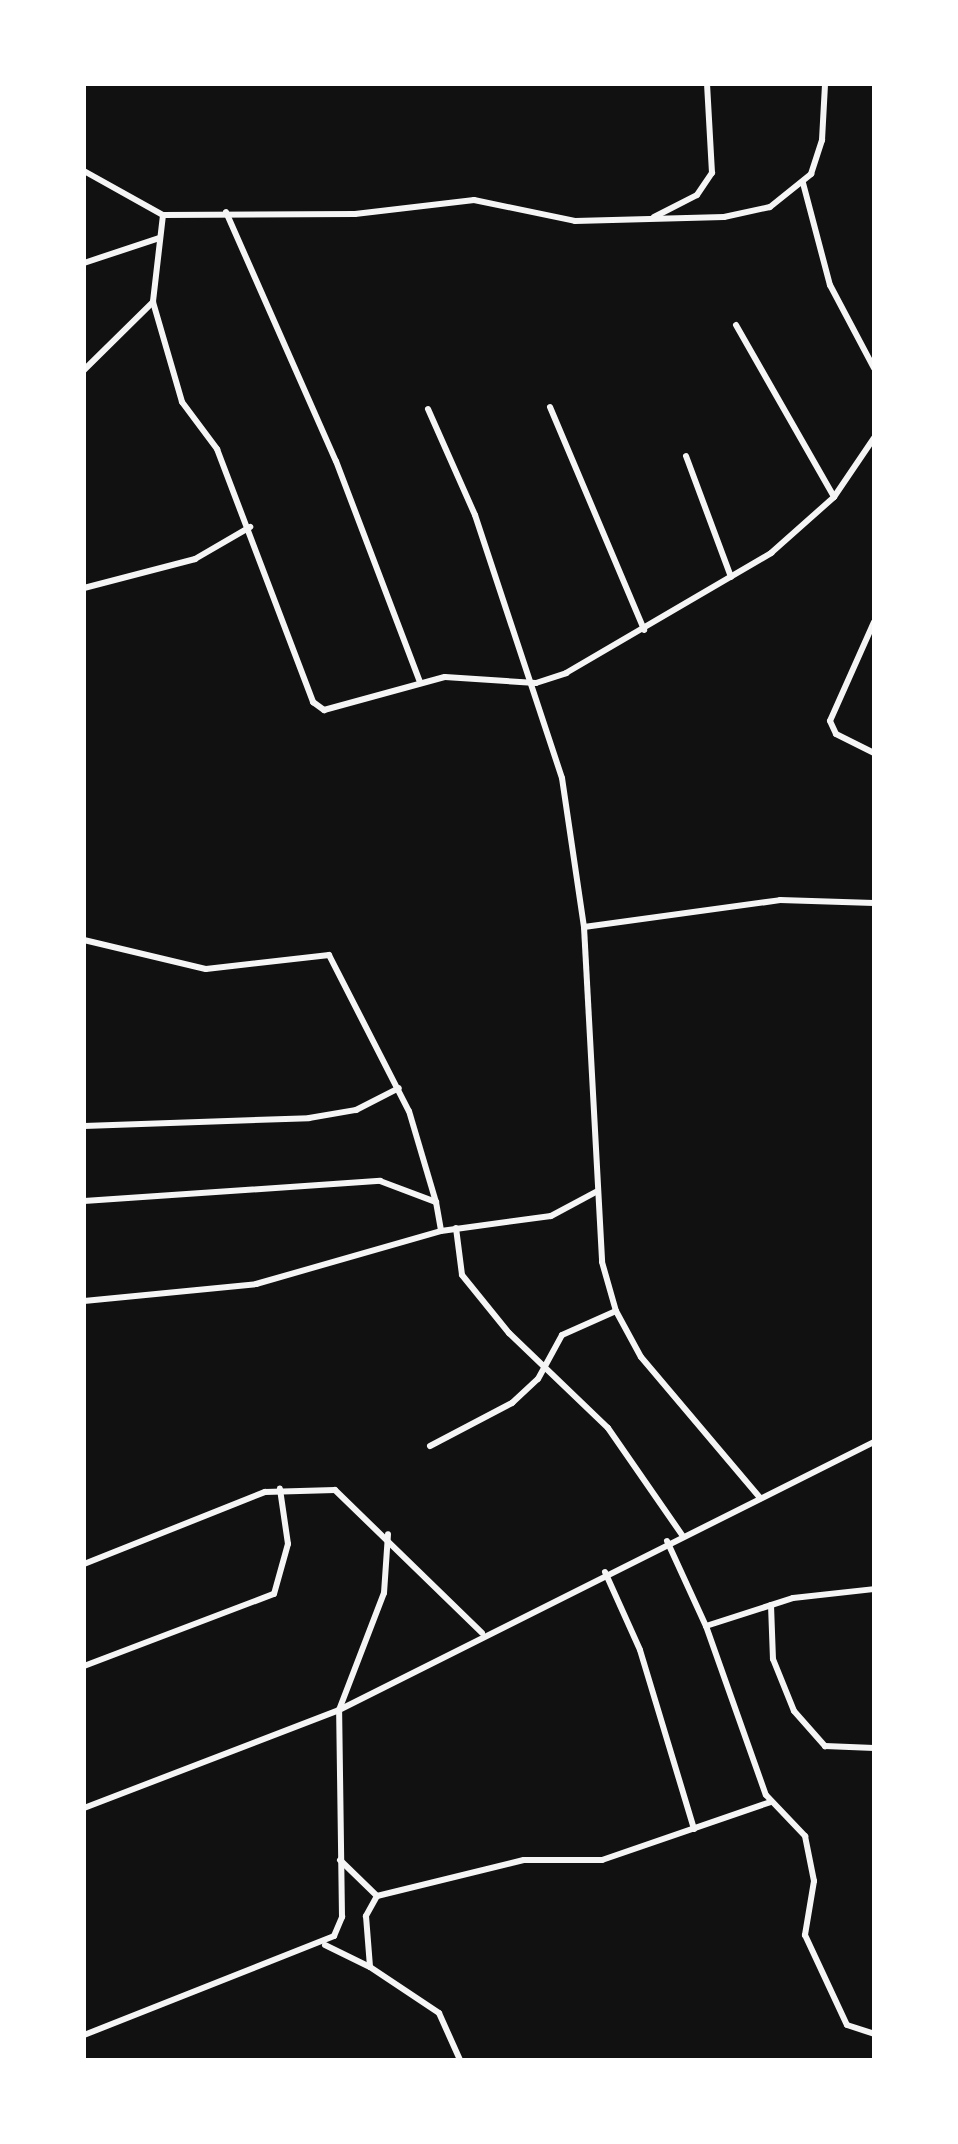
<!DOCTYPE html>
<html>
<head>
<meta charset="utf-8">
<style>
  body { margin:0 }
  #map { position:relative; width:958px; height:2144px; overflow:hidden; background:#111; font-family:"Libre Baskerville",serif }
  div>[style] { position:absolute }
  .minor>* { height:6px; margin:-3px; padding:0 3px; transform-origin:3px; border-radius:3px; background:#f5f5f5 }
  span { translate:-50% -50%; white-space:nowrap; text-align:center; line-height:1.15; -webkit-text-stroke:7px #fff; paint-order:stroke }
  .frame { position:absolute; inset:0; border:86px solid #fff; pointer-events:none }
</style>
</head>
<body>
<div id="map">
  <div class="minor">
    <div style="left:84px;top:171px;width:90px;rotate:29.1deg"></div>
    <div style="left:163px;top:215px;width:192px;rotate:-0.3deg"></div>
    <div style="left:355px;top:214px;width:120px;rotate:-6.7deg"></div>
    <div style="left:474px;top:200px;width:103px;rotate:11.7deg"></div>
    <div style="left:575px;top:221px;width:149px;rotate:-1.5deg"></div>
    <div style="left:724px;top:217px;width:47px;rotate:-12.3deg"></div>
    <div style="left:770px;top:207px;width:53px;rotate:-38.8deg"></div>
    <div style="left:811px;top:174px;width:36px;rotate:-72deg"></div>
    <div style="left:822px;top:140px;width:56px;rotate:-86.9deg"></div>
    <div style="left:803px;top:183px;width:106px;rotate:75.2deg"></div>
    <div style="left:830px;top:285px;width:94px;rotate:62.1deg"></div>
    <div style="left:226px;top:212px;width:272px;rotate:66.2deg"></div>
    <div style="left:336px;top:461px;width:236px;rotate:69.2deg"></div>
    <div style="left:163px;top:215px;width:88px;rotate:96.6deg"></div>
    <div style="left:153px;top:302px;width:104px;rotate:73.8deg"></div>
    <div style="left:182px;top:402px;width:59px;rotate:53.3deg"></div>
    <div style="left:217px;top:449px;width:271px;rotate:69.2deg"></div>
    <div style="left:313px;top:702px;width:14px;rotate:36deg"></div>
    <div style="left:324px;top:710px;width:125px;rotate:-15.3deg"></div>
    <div style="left:445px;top:677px;width:91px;rotate:3.8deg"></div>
    <div style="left:536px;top:683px;width:32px;rotate:-18deg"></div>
    <div style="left:566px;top:673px;width:238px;rotate:-30.3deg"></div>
    <div style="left:771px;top:553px;width:84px;rotate:-41.6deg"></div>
    <div style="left:834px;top:497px;width:71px;rotate:-55.9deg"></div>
    <div style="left:654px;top:217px;width:48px;rotate:-27.1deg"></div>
    <div style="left:697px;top:195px;width:27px;rotate:-56deg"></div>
    <div style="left:712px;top:173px;width:89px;rotate:-93.2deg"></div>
    <div style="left:84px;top:263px;width:79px;rotate:-18.4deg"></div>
    <div style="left:736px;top:325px;width:198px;rotate:60.3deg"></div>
    <div style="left:84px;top:370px;width:97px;rotate:-44.6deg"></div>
    <div style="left:550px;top:407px;width:242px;rotate:67.1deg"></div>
    <div style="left:428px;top:409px;width:116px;rotate:66.1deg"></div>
    <div style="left:475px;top:515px;width:277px;rotate:71.7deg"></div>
    <div style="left:562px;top:778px;width:151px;rotate:81.6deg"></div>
    <div style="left:584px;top:927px;width:335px;rotate:86.9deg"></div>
    <div style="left:602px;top:1262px;width:51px;rotate:74.1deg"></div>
    <div style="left:616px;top:1311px;width:52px;rotate:61.5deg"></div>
    <div style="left:641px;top:1357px;width:185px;rotate:49.8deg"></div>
    <div style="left:686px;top:456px;width:129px;rotate:69.6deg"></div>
    <div style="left:84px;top:588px;width:115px;rotate:-14.6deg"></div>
    <div style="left:195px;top:559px;width:64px;rotate:-30.2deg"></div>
    <div style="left:874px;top:622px;width:108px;rotate:114deg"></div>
    <div style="left:830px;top:721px;width:14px;rotate:65deg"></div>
    <div style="left:836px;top:734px;width:42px;rotate:26.6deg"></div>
    <div style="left:584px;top:927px;width:198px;rotate:-7.8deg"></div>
    <div style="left:780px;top:900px;width:94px;rotate:1.8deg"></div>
    <div style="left:84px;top:940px;width:125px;rotate:13.4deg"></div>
    <div style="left:206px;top:969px;width:124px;rotate:-6.5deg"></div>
    <div style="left:329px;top:955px;width:175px;rotate:62.9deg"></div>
    <div style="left:409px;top:1111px;width:95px;rotate:73.5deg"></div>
    <div style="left:84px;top:1126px;width:225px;rotate:-2deg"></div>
    <div style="left:309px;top:1118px;width:48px;rotate:-9.7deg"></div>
    <div style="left:356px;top:1110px;width:48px;rotate:-27.1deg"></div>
    <div style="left:84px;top:1201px;width:297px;rotate:-3.9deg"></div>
    <div style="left:380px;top:1181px;width:60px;rotate:20.6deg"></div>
    <div style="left:436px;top:1202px;width:29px;rotate:80deg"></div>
    <div style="left:456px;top:1228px;width:47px;rotate:82.7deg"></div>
    <div style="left:462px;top:1275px;width:75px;rotate:51deg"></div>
    <div style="left:509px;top:1333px;width:137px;rotate:43.8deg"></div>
    <div style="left:608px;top:1428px;width:130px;rotate:55.3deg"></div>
    <div style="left:84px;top:1301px;width:173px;rotate:-5.6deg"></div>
    <div style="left:256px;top:1284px;width:192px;rotate:-16deg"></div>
    <div style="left:441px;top:1231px;width:111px;rotate:-7.8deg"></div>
    <div style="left:551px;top:1216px;width:51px;rotate:-28.1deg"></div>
    <div style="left:430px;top:1446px;width:93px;rotate:-27.7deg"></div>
    <div style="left:512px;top:1403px;width:35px;rotate:-43deg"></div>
    <div style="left:538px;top:1379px;width:50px;rotate:-61.4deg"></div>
    <div style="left:562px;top:1335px;width:59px;rotate:-24deg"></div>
    <div style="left:667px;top:1541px;width:94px;rotate:65.4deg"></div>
    <div style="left:706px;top:1626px;width:179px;rotate:70.5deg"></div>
    <div style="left:766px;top:1795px;width:57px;rotate:46.4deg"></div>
    <div style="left:805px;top:1836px;width:46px;rotate:78.7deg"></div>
    <div style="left:814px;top:1881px;width:55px;rotate:99.5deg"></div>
    <div style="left:805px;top:1935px;width:99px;rotate:65deg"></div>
    <div style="left:847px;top:2025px;width:28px;rotate:18deg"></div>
    <div style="left:84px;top:1564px;width:195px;rotate:-21.7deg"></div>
    <div style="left:265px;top:1492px;width:70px;rotate:-1.6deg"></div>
    <div style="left:335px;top:1490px;width:205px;rotate:44.2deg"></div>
    <div style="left:605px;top:1572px;width:85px;rotate:65.8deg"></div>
    <div style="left:640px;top:1650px;width:187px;rotate:73.2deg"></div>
    <div style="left:771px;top:1605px;width:54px;rotate:87.9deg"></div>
    <div style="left:773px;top:1659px;width:56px;rotate:68deg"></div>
    <div style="left:794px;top:1711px;width:47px;rotate:48.5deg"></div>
    <div style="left:825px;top:1746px;width:49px;rotate:2.3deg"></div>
    <div style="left:706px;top:1626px;width:91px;rotate:-17.8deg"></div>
    <div style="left:793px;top:1598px;width:81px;rotate:-6.3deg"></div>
    <div style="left:84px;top:1666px;width:203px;rotate:-20.8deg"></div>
    <div style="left:274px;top:1594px;width:52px;rotate:-74.4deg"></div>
    <div style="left:288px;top:1544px;width:56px;rotate:-98.3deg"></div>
    <div style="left:84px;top:1808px;width:273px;rotate:-21deg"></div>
    <div style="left:339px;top:1710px;width:598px;rotate:-26.61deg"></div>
    <div style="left:340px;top:1860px;width:52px;rotate:44.2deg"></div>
    <div style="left:377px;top:1896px;width:23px;rotate:119deg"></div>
    <div style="left:366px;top:1916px;width:51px;rotate:85.5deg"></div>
    <div style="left:370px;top:1967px;width:83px;rotate:33.7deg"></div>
    <div style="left:439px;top:2013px;width:51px;rotate:65.9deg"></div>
    <div style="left:377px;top:1896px;width:151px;rotate:-13.8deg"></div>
    <div style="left:524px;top:1860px;width:78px"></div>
    <div style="left:602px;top:1860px;width:178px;rotate:-19deg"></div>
    <div style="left:325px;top:1945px;width:50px;rotate:26.1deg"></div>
    <div style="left:84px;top:2035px;width:269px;rotate:-21.6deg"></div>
    <div style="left:334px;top:1936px;width:21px;rotate:-67deg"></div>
    <div style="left:342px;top:1917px;width:207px;rotate:-90.8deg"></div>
    <div style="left:339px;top:1710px;width:125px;rotate:-69deg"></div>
    <div style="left:384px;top:1593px;width:59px;rotate:-86.1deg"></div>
  </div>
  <div class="frame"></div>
</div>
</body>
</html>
